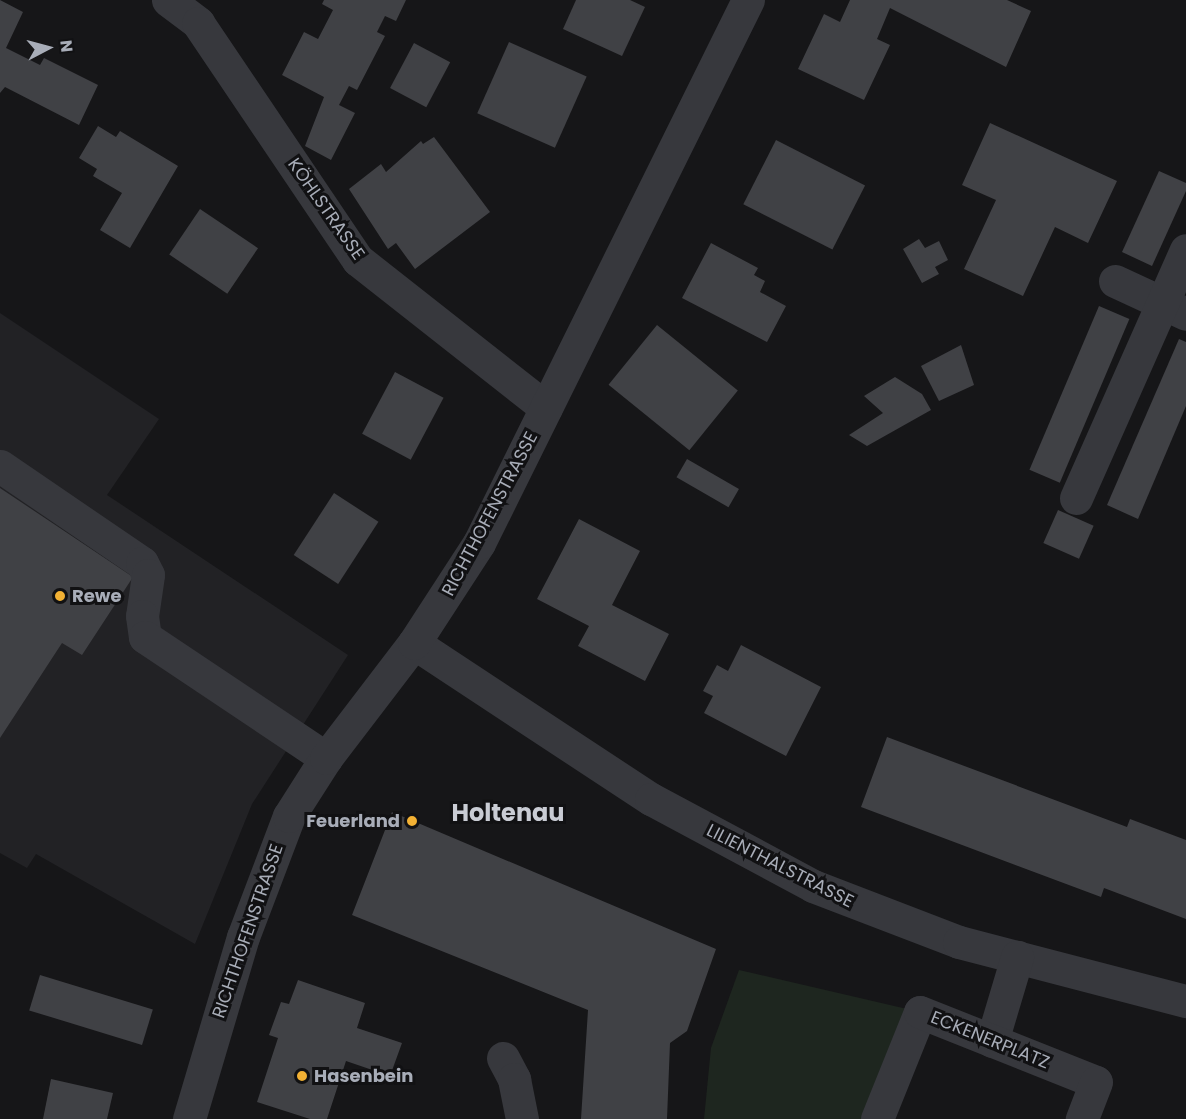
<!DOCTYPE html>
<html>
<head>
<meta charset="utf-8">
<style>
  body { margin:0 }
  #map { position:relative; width:1186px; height:1119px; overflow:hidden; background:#161618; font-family:Poppins,sans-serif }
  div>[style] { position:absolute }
  .built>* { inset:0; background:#222225 }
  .green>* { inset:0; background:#1e261f }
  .building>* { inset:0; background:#404145; transform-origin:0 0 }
  .minor>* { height:33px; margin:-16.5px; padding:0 16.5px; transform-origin:16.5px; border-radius:16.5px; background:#37383d }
  .dots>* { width:16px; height:16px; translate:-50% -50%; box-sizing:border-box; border:3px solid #111113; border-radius:50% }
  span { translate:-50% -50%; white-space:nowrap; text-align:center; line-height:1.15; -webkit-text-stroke:6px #111113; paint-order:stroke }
  .street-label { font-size:18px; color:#a8adb8 }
  .poi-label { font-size:18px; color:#a8adb8; font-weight:700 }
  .left { translate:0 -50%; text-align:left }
  .right { translate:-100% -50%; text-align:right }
  .district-label { font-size:24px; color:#c9ccd4; font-weight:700 }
  .north { position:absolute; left:18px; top:18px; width:60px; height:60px; -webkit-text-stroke:4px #111113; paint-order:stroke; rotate:84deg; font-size:16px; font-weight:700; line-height:24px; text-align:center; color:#a8adb8 }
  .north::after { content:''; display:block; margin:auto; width:21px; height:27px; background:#a8adb8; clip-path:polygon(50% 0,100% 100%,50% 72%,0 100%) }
</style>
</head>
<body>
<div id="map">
  <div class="built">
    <div style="clip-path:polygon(0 313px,159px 419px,107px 495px,348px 655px,252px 804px,195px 944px,36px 854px,27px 868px,0 853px)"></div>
  </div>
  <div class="green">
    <div style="clip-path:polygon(739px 970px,920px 1012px,877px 1119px,704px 1119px,711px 1048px)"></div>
  </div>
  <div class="building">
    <div style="clip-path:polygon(0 0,23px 12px,6px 48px,40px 65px,44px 58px,98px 85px,79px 125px,5px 87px,0 93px)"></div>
    <div style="clip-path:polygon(324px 0,406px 0,396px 21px,385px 16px,377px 32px,385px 36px,357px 90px,349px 86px,339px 105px,355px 113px,331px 160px,305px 146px,324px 97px,282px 75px,304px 32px,318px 39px,333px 10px,322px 4px)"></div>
    <div style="clip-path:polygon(576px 0,630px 0,645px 7px,622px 56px,563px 29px)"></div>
    <div style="clip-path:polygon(850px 0,1007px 0,1031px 11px,1006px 67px,890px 8px,877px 39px,890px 45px,864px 100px,798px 69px,824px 14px,840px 22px)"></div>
    <div style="left:509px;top:42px;width:85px;height:78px;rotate:24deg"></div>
    <div style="left:414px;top:43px;width:41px;height:51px;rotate:28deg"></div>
    <div style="clip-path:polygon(990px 123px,1117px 181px,1088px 243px,1055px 227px,1023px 296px,964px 269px,996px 200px,962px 185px)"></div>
    <div style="clip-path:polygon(98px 126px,116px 137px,120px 131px,178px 166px,130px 248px,100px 230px,122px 193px,93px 176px,97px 169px,79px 158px)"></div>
    <div style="clip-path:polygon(434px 137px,490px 212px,415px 269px,396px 243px,388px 249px,349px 189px,381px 164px,386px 172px,421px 141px,423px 144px)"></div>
    <div style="left:776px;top:140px;width:100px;height:72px;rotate:27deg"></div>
    <div style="clip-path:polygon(1159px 171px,1186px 183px,1186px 191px,1152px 266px,1122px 252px)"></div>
    <div style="left:200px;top:209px;width:70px;height:55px;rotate:34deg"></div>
    <div style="clip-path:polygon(919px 239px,925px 248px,939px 241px,948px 260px,935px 267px,939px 274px,922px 283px,903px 249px)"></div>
    <div style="clip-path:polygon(711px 243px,758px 268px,754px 275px,765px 281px,760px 292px,786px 306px,767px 342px,682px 298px)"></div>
    <div style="left:1099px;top:306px;width:33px;height:178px;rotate:23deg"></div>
    <div style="left:657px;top:325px;width:104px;height:77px;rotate:39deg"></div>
    <div style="clip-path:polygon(1179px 339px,1186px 342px,1186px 406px,1138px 519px,1107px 505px)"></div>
    <div style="clip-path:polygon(961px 345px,974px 385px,939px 401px,921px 366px)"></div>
    <div style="left:395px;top:372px;width:55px;height:70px;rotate:28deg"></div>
    <div style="clip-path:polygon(895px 377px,922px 394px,931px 410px,867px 446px,849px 435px,883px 413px,864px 396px)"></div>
    <div style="left:687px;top:459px;width:60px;height:21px;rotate:30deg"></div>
    <div style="clip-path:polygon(0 488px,133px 577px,82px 655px,62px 643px,0 738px)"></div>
    <div style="left:334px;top:493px;width:53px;height:74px;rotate:33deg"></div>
    <div style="left:1058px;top:510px;width:39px;height:36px;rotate:24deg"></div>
    <div style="clip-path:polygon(579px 519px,640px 551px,612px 605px,669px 634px,645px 681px,578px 646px,589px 626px,537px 599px)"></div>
    <div style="clip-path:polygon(741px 645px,821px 687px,786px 756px,704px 713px,713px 696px,703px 691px,717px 665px,728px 671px)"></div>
    <div style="clip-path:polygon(887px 737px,1127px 827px,1130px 819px,1186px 840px,1186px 919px,1104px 888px,1101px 897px,861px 807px)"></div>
    <div style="clip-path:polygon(392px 812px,716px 949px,687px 1031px,670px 1043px,667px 1119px,581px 1119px,588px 1010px,352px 915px)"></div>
    <div style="left:40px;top:975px;width:118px;height:37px;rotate:17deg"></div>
    <div style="clip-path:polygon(298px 980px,365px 1003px,357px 1028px,402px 1043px,390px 1076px,346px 1061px,327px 1119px,310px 1119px,257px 1102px,278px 1038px,269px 1035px,281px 1002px,289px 1004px)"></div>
    <div style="clip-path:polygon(51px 1079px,113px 1093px,107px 1119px,43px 1119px)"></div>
  </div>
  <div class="minor">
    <div style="left:168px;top:0;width:38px;rotate:37deg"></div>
    <div style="left:198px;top:23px;width:286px;rotate:56deg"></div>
    <div style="left:358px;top:260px;width:239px;rotate:38.2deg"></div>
    <div style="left:1115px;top:281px;width:78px;rotate:24.9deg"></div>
    <div style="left:0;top:466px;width:172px;rotate:34.3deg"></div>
    <div style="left:142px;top:563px;width:13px;rotate:63deg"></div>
    <div style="left:148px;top:575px;width:41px;rotate:98.3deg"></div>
    <div style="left:142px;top:616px;width:21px;rotate:82deg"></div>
    <div style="left:145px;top:637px;width:218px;rotate:33.8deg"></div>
    <div style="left:1076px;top:498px;width:271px;rotate:-66.1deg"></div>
    <div style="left:414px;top:643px;width:284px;rotate:33.4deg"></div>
    <div style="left:651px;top:799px;width:184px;rotate:28.2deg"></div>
    <div style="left:813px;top:886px;width:156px;rotate:21deg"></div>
    <div style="left:959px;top:942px;width:235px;rotate:14.6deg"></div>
    <div style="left:992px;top:1041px;width:88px;rotate:-73.4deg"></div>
    <div style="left:503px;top:1058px;width:24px;rotate:62deg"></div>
    <div style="left:514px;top:1079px;width:41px;rotate:78.7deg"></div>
    <div style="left:189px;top:1119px;width:190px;rotate:-73.5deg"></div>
    <div style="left:243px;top:937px;width:129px;rotate:-69.2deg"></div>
    <div style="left:289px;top:816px;width:69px;rotate:-57.5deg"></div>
    <div style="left:326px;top:758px;width:145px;rotate:-52.6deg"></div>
    <div style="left:414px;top:643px;width:119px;rotate:-57deg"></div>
    <div style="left:479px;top:543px;width:606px;rotate:-63.65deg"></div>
    <div style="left:877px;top:1119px;width:115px;rotate:-68.1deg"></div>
    <div style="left:920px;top:1012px;width:189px;rotate:21.7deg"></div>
    <div style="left:1096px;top:1082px;width:40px;rotate:111deg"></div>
  </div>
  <div class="dots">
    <div style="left:60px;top:596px;background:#f2b134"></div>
    <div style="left:412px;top:821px;background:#f2b134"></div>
    <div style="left:302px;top:1076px;background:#f2b134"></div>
  </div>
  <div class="street-label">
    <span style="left:326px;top:209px;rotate:55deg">KÖHLSTRASSE</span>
    <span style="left:490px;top:514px;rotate:-62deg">RICHTHOFENSTRASSE</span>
    <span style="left:780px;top:866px;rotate:27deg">LILIENTHALSTRASSE</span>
    <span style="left:248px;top:931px;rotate:-71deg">RICHTHOFENSTRASSE</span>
    <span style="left:990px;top:1040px;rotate:22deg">ECKENERPLATZ</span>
  </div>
  <div class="poi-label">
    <span class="left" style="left:72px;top:596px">Rewe</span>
    <span class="right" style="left:400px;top:821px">Feuerland</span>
    <span class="left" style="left:314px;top:1076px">Hasenbein</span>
  </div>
  <div class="district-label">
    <span style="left:508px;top:813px">Holtenau</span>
  </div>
  <div class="north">N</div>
</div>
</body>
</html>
